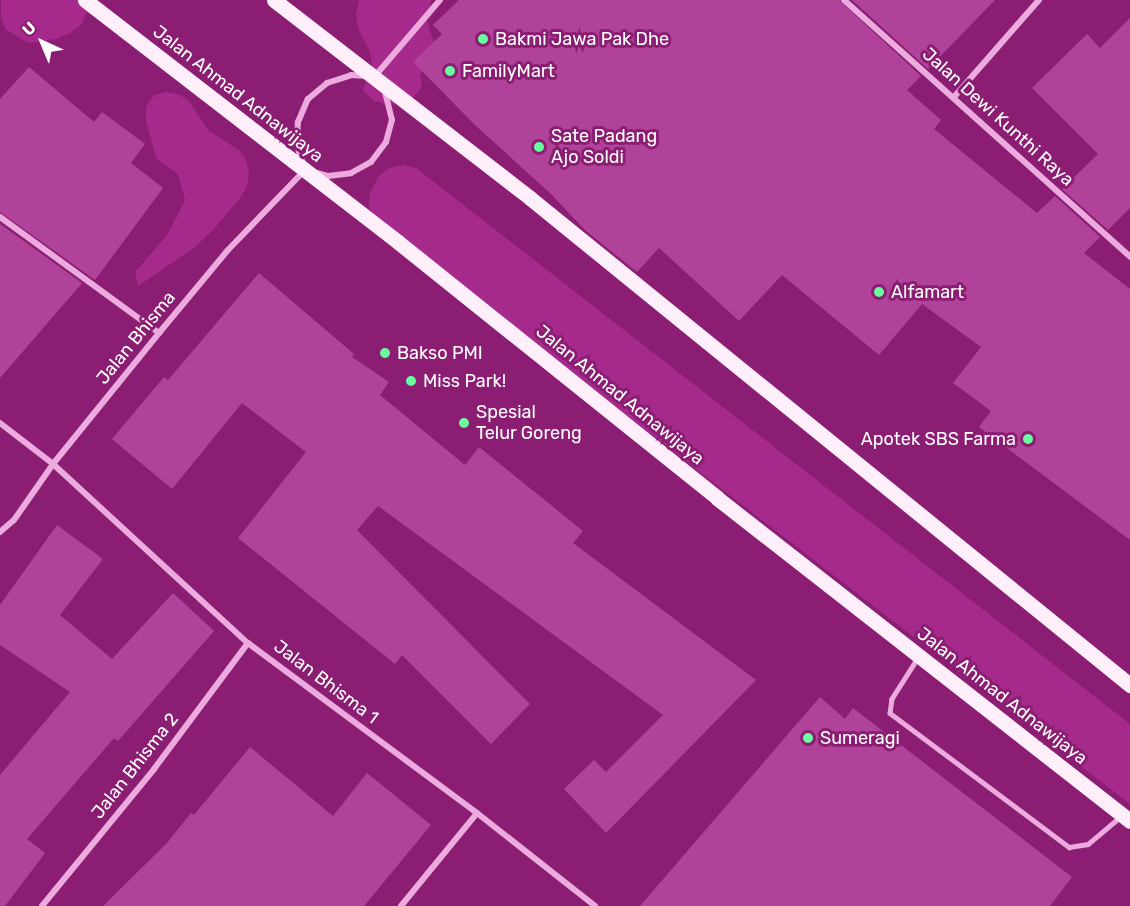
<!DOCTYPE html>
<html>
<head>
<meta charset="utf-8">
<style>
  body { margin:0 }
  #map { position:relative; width:1130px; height:906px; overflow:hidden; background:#8b1e73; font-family:Rubik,sans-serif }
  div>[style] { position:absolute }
  .green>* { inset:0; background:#a52a8c }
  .building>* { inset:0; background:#b1429a }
  .service>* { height:4.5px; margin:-2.25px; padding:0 2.25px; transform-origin:2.25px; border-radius:2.25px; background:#ecaade }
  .minor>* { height:6px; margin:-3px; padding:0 3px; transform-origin:3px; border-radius:3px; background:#ecaade }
  .primary>* { height:15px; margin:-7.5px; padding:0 7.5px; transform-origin:7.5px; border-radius:7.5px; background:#ffeffa }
  .dots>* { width:16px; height:16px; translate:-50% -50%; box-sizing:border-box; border:3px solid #8b1e73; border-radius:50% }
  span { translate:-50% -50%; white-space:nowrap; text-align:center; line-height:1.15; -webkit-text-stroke:6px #8b1e73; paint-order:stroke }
  .poi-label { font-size:18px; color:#fff }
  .left { translate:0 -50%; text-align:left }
  .right { translate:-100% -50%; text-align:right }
  .street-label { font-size:18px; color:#fff }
  .north { position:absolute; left:12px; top:12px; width:60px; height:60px; -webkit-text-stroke:4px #8b1e73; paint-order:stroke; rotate:316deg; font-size:16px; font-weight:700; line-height:24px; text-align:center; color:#fff }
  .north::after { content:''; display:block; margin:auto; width:21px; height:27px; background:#fff; clip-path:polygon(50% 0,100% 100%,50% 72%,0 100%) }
</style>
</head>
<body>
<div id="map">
  <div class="green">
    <div style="clip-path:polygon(1px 0,87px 0,88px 1px,87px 12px,81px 25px,70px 33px,56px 39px,29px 43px,6px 30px,1px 17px)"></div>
    <div style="clip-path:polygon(359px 0,431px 0,427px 20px,434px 44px,425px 68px,420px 74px,422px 87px,414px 97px,400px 103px,386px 104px,373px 100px,363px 90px,372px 64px,370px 52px,358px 28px,356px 15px)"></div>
    <div style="clip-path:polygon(166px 92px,178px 94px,188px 100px,209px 131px,240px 151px,246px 160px,249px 173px,247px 186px,240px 198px,214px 229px,194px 248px,138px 286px,135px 272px,167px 235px,185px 200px,178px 174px,156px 158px,146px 120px,146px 107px,154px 95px)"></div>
    <div style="clip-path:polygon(404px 165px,416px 168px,1130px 724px,1130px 804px,377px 223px,369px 207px,370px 193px,378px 177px,389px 168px)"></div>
  </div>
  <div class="building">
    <div style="clip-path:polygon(459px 0,839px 0,921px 76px,907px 90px,941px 120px,934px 129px,1037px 213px,1055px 196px,1100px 237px,1084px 253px,1130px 289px,1130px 540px,979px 427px,991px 411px,953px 383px,981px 347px,922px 304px,879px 355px,782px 275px,739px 321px,659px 248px,637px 272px,586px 231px,551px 194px,474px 124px,413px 62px,442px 34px,433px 25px)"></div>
    <div style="clip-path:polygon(852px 0,995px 0,928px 69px)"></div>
    <div style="clip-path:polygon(1130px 18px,1130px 208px,1108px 230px,1062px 189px,1098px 154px,1032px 88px,1087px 34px,1100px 48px)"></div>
    <div style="clip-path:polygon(29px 67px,94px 122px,102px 112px,145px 144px,131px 163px,163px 188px,95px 280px,0 212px,0 99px)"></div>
    <div style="clip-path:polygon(0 224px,82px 283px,0 378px)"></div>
    <div style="clip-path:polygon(259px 273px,354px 354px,352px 357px,389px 382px,380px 395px,465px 465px,479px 447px,583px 531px,573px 543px,756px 680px,606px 833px,564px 789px,594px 760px,606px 772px,663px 715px,378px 506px,357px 530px,530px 704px,491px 744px,402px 655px,395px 664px,238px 538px,306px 452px,242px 403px,172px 489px,112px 439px,164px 377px,168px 380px)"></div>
    <div style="clip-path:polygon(57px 525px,103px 559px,60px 615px,112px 659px,173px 593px,214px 631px,118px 741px,114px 738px,27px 839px,45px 853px,5px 906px,0 906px,0 775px,70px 692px,0 645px,0 605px)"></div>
    <div style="clip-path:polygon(820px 697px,845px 719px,853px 708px,1072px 877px,1050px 906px,640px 906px)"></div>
    <div style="clip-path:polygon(250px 747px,333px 816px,367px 773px,431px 825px,364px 906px,103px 906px,167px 843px,191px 813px,194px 815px)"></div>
  </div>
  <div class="service">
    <div style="left:918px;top:658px;width:49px;rotate:122.4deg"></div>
    <div style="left:892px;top:699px;width:14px;rotate:98deg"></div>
    <div style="left:890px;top:713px;width:224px;rotate:36.8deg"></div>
    <div style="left:1069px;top:847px;width:19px;rotate:-9deg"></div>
    <div style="left:1088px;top:844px;width:42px;rotate:-40.2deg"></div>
  </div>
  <div class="minor">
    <div style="left:844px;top:0;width:385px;rotate:41.9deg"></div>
    <div style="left:375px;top:76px;width:100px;rotate:-49.5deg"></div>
    <div style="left:954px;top:97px;width:129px;rotate:-48.8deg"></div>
    <div style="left:303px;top:164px;width:19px;rotate:-108deg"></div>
    <div style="left:297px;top:146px;width:24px;rotate:-88deg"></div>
    <div style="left:298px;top:122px;width:25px;rotate:-67deg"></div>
    <div style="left:308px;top:99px;width:25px;rotate:-40deg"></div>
    <div style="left:327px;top:83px;width:25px;rotate:-18deg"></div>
    <div style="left:351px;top:75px;width:15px;rotate:4deg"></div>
    <div style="left:317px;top:173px;width:11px;rotate:15deg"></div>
    <div style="left:328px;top:176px;width:23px;rotate:-7deg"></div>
    <div style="left:351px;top:173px;width:23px;rotate:-29deg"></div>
    <div style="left:371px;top:162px;width:25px;rotate:-53deg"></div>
    <div style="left:386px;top:142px;width:23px;rotate:-75deg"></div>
    <div style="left:392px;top:120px;width:29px;rotate:-104deg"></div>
    <div style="left:0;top:217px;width:197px;rotate:36.1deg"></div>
    <div style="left:0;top:423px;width:67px;rotate:37.7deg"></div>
    <div style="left:53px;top:464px;width:265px;rotate:42.6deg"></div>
    <div style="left:248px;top:643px;width:285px;rotate:36.6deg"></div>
    <div style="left:477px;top:813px;width:150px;rotate:38.2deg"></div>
    <div style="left:0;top:532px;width:18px;rotate:-41deg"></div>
    <div style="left:14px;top:520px;width:68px;rotate:-55.1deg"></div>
    <div style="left:53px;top:464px;width:169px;rotate:-51deg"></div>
    <div style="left:159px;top:333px;width:107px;rotate:-50.3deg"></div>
    <div style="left:227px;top:251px;width:111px;rotate:-46.1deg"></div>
    <div style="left:42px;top:906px;width:177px;rotate:-50.7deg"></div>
    <div style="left:154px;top:769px;width:157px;rotate:-53.3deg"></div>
    <div style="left:401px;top:906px;width:120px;rotate:-50.7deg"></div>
  </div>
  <div class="primary">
    <div style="left:85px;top:0;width:396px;rotate:37.7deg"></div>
    <div style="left:398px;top:242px;width:409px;rotate:38.7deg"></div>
    <div style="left:717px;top:498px;width:524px;rotate:38.03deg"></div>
    <div style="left:274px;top:0;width:324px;rotate:37.7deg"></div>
    <div style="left:530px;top:198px;width:773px;rotate:39.07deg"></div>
  </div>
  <div class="dots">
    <div style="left:483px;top:39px;background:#69fb9e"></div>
    <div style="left:450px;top:71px;background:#69fb9e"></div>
    <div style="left:539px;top:147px;background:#69fb9e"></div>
    <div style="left:879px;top:292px;background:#69fb9e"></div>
    <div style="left:385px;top:353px;background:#69fb9e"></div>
    <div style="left:411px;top:381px;background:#69fb9e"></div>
    <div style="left:464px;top:423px;background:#69fb9e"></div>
    <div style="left:1028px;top:439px;background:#69fb9e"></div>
    <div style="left:808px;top:738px;background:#69fb9e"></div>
  </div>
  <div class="poi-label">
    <span class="left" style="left:495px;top:39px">Bakmi Jawa Pak Dhe</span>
    <span class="left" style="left:462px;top:71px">FamilyMart</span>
    <span class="left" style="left:551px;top:147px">Sate Padang<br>Ajo Soldi</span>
    <span class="left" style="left:891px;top:292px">Alfamart</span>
    <span class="left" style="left:397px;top:353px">Bakso PMI</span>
    <span class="left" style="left:423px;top:381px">Miss Park!</span>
    <span class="left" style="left:476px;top:423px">Spesial<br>Telur Goreng</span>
    <span class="right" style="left:1016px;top:439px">Apotek SBS Farma</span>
    <span class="left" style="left:820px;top:738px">Sumeragi</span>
  </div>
  <div class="street-label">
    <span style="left:238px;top:94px;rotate:38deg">Jalan Ahmad Adnawijaya</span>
    <span style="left:998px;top:117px;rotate:42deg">Jalan Dewi Kunthi Raya</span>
    <span style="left:136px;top:338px;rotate:-51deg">Jalan Bhisma</span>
    <span style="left:620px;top:395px;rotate:39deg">Jalan Ahmad Adnawijaya</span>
    <span style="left:326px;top:682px;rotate:37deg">Jalan Bhisma 1</span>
    <span style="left:1002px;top:696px;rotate:38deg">Jalan Ahmad Adnawijaya</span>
    <span style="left:135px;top:766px;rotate:-52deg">Jalan Bhisma 2</span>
  </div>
  <div class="north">U</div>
</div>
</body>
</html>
